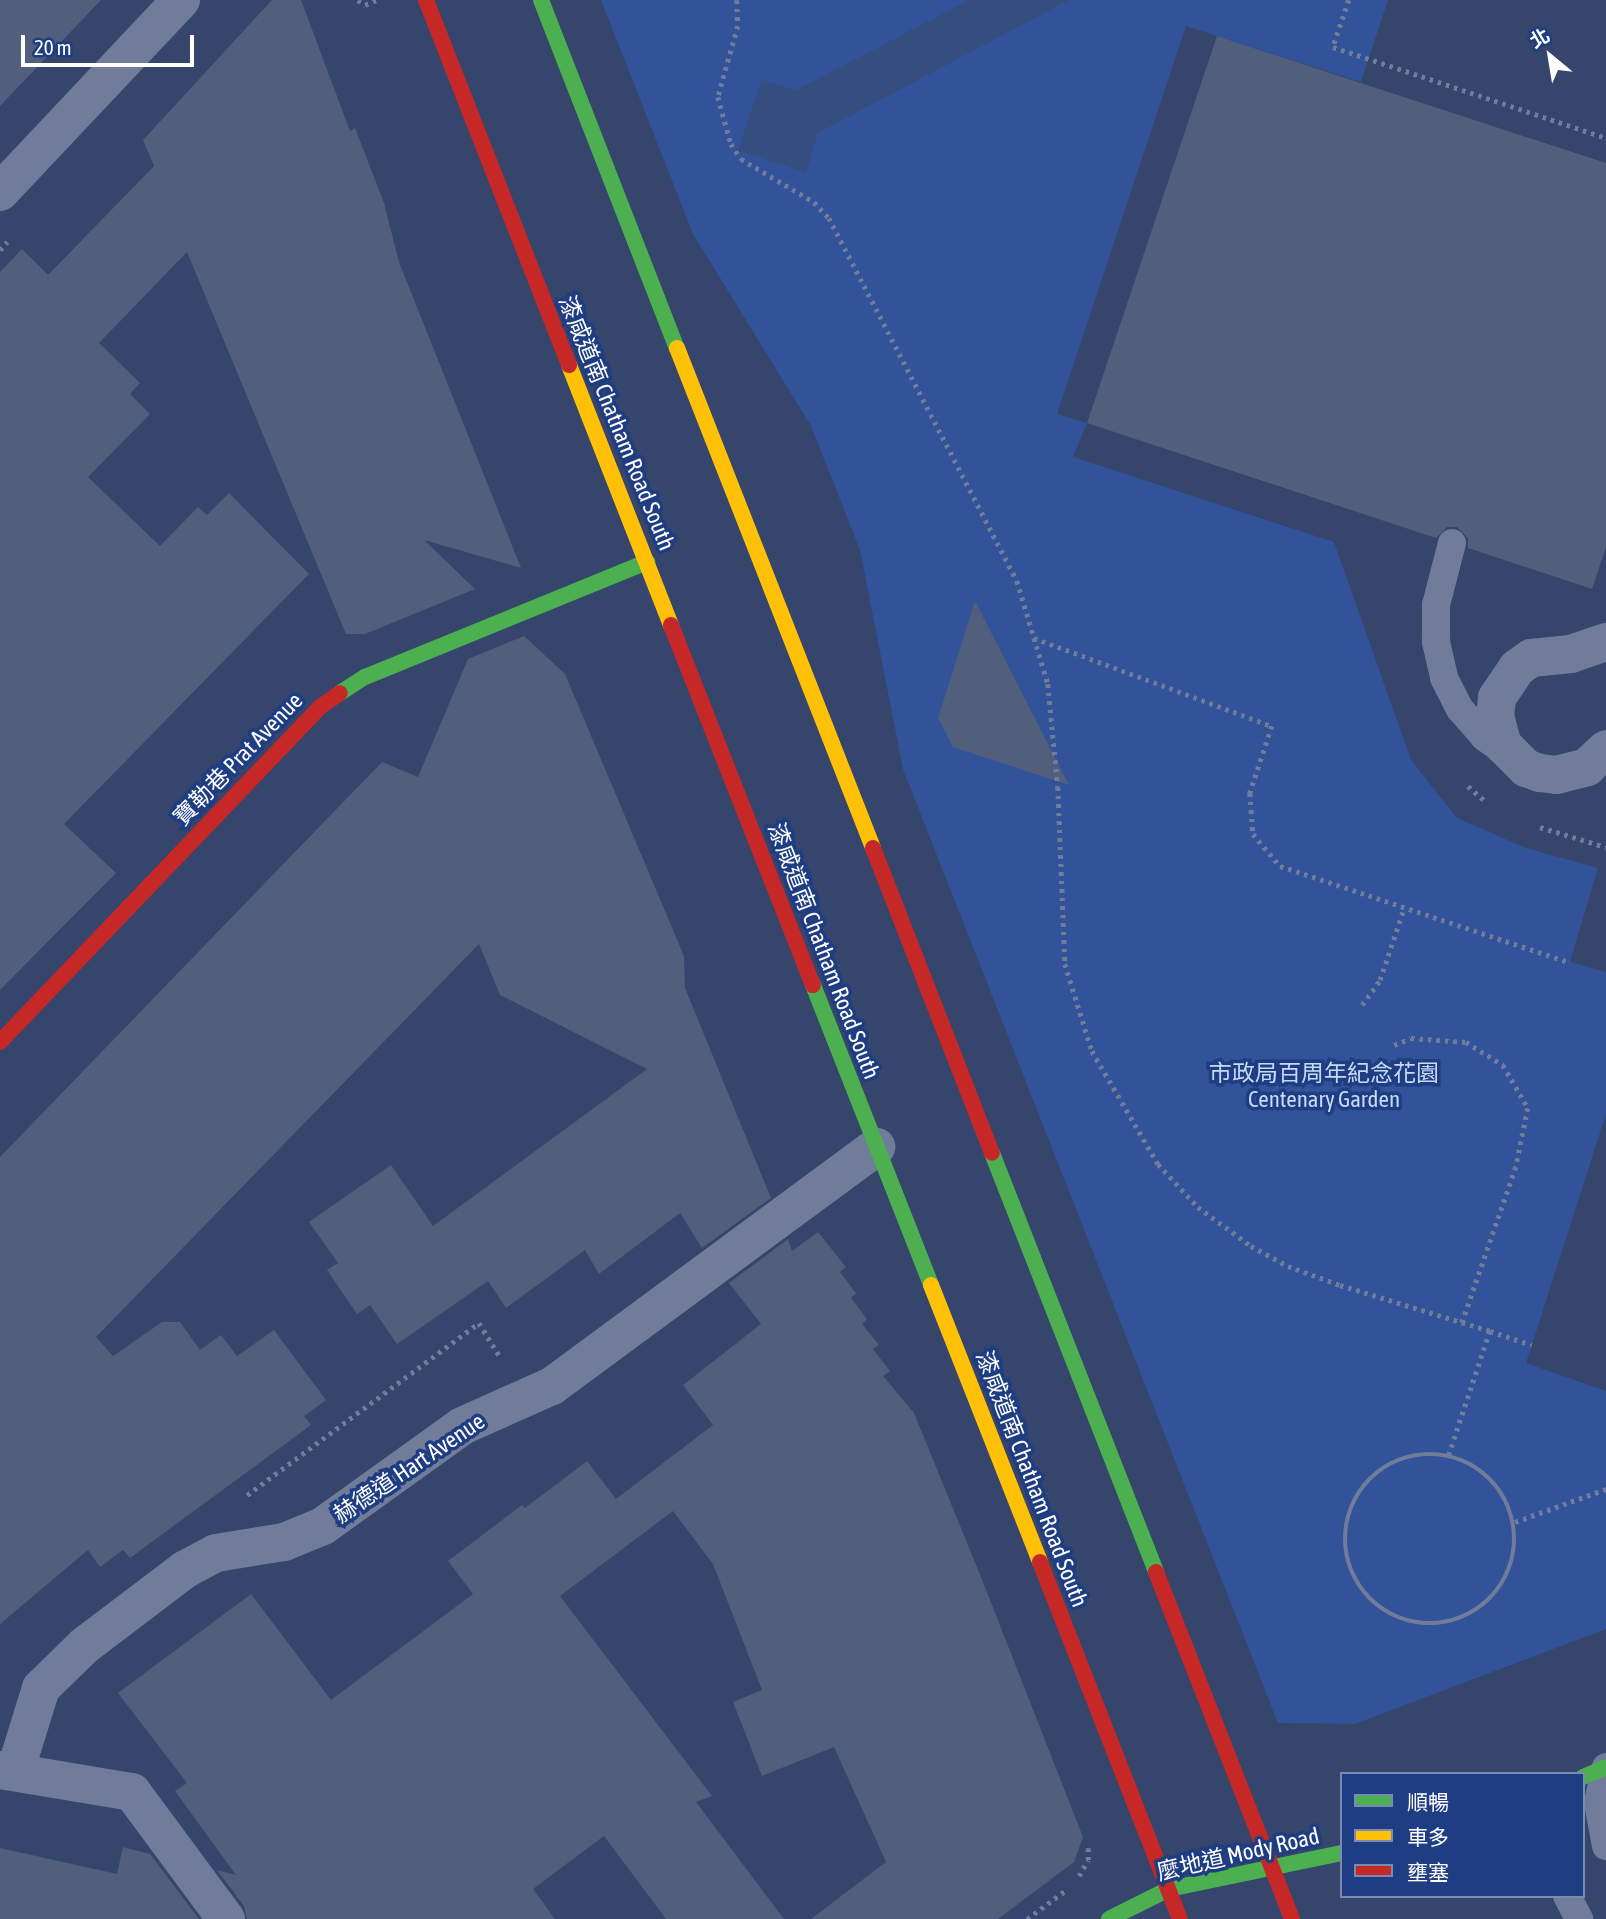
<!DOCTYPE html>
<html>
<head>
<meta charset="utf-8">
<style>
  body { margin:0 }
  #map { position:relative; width:1606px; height:1919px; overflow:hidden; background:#35456c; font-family:"Asap Condensed","Noto Sans TC",sans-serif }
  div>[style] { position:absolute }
  .green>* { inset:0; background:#325399 }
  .water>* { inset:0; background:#364d7f }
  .building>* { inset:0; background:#515e7c }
  .path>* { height:4.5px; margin-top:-2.25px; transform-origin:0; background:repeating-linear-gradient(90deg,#707c9a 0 3.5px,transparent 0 8.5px) }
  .path>.ring { margin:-2.25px; padding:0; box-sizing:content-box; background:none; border:4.5px solid #707c9a; border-radius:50% }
  .lane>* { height:28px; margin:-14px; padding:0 14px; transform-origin:14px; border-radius:14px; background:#707c9a }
  .street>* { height:38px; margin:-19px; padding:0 19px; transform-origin:19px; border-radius:19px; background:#707c9a }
  .fast>* { height:16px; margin:-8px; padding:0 8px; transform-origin:8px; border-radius:8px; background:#4caf50 }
  .slow>* { height:16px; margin:-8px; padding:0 8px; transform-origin:8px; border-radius:8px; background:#ffc107 }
  .jam>* { height:16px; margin:-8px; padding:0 8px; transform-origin:8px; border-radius:8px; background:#c62828 }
  span { translate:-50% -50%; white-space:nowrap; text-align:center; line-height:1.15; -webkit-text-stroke:7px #1e3d82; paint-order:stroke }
  .street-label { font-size:23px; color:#fff }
  .park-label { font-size:23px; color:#c8d8f7 }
  .legend { position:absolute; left:1340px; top:1772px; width:245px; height:126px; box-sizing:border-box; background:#1e3d82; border:2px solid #788bb4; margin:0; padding:9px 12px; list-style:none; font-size:21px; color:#fff }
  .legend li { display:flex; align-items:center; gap:14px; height:35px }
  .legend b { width:35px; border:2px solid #788bb4 }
  .north { position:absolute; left:1515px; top:21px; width:70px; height:70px; -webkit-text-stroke:5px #1e3d82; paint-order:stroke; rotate:330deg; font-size:19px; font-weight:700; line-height:28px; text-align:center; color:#fff }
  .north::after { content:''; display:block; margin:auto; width:24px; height:32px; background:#fff; clip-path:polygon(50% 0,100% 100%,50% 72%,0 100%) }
  .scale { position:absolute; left:21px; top:35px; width:173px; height:32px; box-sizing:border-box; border:4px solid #fff; border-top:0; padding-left:9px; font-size:21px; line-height:24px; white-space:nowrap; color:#fff; -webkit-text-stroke:5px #1e3d82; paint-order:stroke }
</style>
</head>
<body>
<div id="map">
  <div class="green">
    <div style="clip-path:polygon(601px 0,1388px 0,1361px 82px,1186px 26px,1057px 414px,1087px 423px,1073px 457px,1334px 542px,1411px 760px,1457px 818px,1526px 848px,1598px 868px,1570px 962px,1606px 972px,1606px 1114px,1526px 1363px,1606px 1391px,1606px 1629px,1355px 1724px,1278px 1723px,903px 769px,860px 550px,811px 426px,693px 234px)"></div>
  </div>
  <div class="water">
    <div style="clip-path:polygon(969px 0,1069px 0,818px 133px,806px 172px,738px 151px,761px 80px,796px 90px)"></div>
  </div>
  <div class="building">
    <div style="clip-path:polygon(0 0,101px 0,0 106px)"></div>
    <div style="clip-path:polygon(272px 0,301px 0,350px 131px,355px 128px,384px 203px,399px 262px,521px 568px,424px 540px,475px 589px,365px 634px,346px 634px,187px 252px,99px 343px,140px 383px,130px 394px,150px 414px,88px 477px,160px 546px,198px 507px,207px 515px,229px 493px,309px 574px,64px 824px,116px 873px,0 990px,0 272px,22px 249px,48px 275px,154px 166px,143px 140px)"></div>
    <div style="clip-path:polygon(1217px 36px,1606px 163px,1606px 547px,1592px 589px,1468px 548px,1468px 538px,1457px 527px,1447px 527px,1436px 538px,1087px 423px)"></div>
    <div style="clip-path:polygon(975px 601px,1069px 785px,953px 747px,938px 718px)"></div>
    <div style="clip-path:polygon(524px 636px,565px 674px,684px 956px,685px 988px,771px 1198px,702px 1248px,680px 1213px,599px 1274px,585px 1250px,506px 1308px,488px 1281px,397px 1344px,370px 1305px,357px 1314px,327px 1270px,338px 1263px,309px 1222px,391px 1165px,433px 1226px,647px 1069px,500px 995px,479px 944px,96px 1337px,113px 1356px,162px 1322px,180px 1322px,200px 1350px,221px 1335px,237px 1356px,274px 1330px,326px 1400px,304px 1416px,311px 1425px,130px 1558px,123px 1550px,100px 1567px,88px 1550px,0 1624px,0 1157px,382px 762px,418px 777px,468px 659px)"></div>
    <div style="clip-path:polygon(818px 1232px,846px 1267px,840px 1272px,856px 1293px,851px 1298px,867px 1319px,862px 1324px,879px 1345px,873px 1349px,890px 1371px,883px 1376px,914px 1413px,981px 1577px,1083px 1837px,1074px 1862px,998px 1919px,811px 1919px,886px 1862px,834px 1747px,762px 1776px,733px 1702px,762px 1690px,713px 1564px,673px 1511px,560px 1596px,712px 1796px,696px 1802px,784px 1919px,666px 1919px,604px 1836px,533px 1889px,555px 1919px,247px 1919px,244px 1906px,217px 1870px,236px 1875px,175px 1791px,187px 1783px,118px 1693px,251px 1594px,331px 1700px,473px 1594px,448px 1561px,522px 1505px,525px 1508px,587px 1461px,616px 1499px,713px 1425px,683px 1385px,761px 1324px,729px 1283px,788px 1239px,792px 1251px)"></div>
    <div style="clip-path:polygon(123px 1847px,150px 1854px,199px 1919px,0 1919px,0 1848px,117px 1874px)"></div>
  </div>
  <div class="path">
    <div style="left:358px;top:0;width:9px;rotate:36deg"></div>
    <div style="left:365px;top:5px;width:12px;rotate:-24deg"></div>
    <div style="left:737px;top:0;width:26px;rotate:88deg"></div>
    <div style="left:738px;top:26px;width:74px;rotate:105.7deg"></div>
    <div style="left:718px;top:97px;width:49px;rotate:74.5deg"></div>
    <div style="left:731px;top:144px;width:18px;rotate:56deg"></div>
    <div style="left:741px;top:159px;width:85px;rotate:30.5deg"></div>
    <div style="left:814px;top:202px;width:22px;rotate:47deg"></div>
    <div style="left:829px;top:218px;width:409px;rotate:62.6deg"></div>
    <div style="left:1017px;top:581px;width:108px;rotate:73.2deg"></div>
    <div style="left:1048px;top:684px;width:103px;rotate:84.5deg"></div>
    <div style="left:1058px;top:787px;width:177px;rotate:87.7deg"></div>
    <div style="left:1065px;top:964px;width:91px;rotate:72.8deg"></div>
    <div style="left:1092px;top:1051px;width:131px;rotate:59.7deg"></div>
    <div style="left:1158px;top:1164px;width:59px;rotate:47.1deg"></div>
    <div style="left:1198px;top:1207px;width:66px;rotate:36.3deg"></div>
    <div style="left:1251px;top:1246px;width:42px;rotate:28.4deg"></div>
    <div style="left:1288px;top:1266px;width:55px;rotate:20.1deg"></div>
    <div style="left:1340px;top:1285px;width:157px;rotate:17deg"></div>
    <div style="left:1490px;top:1331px;width:131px;rotate:108.3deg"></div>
    <div style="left:1349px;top:0;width:50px;rotate:108.8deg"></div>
    <div style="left:1333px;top:47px;width:288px;rotate:18.4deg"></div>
    <div style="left:0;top:250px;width:11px;rotate:-49deg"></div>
    <div style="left:1034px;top:638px;width:254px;rotate:20.3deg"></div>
    <div style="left:1272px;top:726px;width:71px;rotate:108.2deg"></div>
    <div style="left:1250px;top:793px;width:41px;rotate:85.8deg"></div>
    <div style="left:1253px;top:834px;width:42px;rotate:49.8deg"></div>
    <div style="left:1280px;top:866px;width:305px;rotate:18.4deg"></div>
    <div style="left:1468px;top:786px;width:23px;rotate:41deg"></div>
    <div style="left:1540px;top:827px;width:69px;rotate:16.9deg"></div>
    <div style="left:1362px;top:1005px;width:31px;rotate:-54deg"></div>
    <div style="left:1380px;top:980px;width:76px;rotate:-71.6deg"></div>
    <div style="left:1394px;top:1045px;width:18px;rotate:-22deg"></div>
    <div style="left:1411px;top:1038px;width:55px;rotate:4.2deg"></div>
    <div style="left:1466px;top:1042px;width:44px;rotate:31.9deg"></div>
    <div style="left:1503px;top:1065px;width:50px;rotate:59.8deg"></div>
    <div style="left:1528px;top:1108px;width:60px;rotate:101.5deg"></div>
    <div style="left:1516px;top:1167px;width:165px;rotate:109.1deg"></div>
    <div style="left:1490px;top:1331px;width:44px;rotate:18.4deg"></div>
    <div class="ring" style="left:1345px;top:1454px;width:165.5px;height:165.5px"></div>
    <div style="left:247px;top:1495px;width:289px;rotate:-36.6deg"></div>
    <div style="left:479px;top:1323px;width:39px;rotate:58deg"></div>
    <div style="left:1515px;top:1522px;width:97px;rotate:-19.9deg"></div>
    <div style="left:1079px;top:1876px;width:18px;rotate:-61deg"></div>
    <div style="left:1088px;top:1860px;width:12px;rotate:-90deg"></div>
    <div style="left:1027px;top:1919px;width:49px;rotate:-36.6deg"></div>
  </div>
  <div class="lane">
    <div style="left:1452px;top:543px;width:64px;rotate:104.5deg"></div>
    <div style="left:1436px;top:605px;width:37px;rotate:90deg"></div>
    <div style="left:1436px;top:642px;width:37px;rotate:77deg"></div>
    <div style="left:1444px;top:678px;width:35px;rotate:63deg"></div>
    <div style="left:1460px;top:709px;width:37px;rotate:49deg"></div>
    <div style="left:1484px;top:737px;width:29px;rotate:35deg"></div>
    <div style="left:1606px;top:1767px;width:37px;rotate:103deg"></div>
    <div style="left:1598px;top:1803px;width:44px;rotate:79.5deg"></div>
    <div style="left:1567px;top:1896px;width:26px;rotate:62deg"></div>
  </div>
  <div class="street">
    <div style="left:0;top:192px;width:264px;rotate:-46.7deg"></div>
    <div style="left:1606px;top:642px;width:37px;rotate:161deg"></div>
    <div style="left:1571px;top:654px;width:40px;rotate:174.3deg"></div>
    <div style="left:1531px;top:658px;width:17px;rotate:144deg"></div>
    <div style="left:1517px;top:668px;width:36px;rotate:124deg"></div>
    <div style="left:1497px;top:698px;width:18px;rotate:96deg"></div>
    <div style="left:1495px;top:716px;width:30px;rotate:75deg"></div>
    <div style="left:1503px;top:745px;width:33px;rotate:45deg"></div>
    <div style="left:1526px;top:768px;width:15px;rotate:20deg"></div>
    <div style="left:1540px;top:773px;width:16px;rotate:7deg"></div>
    <div style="left:1556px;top:775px;width:32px;rotate:-14deg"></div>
    <div style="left:1587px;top:767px;width:26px;rotate:-43deg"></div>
    <div style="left:0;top:1770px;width:134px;rotate:9.5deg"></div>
    <div style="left:132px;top:1792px;width:158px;rotate:53.5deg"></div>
    <div style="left:15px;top:1772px;width:88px;rotate:-72.8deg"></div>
    <div style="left:41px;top:1688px;width:60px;rotate:-44.3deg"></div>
    <div style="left:84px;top:1646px;width:126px;rotate:-37.2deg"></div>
    <div style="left:184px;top:1570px;width:36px;rotate:-28deg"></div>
    <div style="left:216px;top:1553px;width:69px;rotate:-9.2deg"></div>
    <div style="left:284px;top:1542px;width:42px;rotate:-22.3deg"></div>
    <div style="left:323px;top:1526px;width:171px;rotate:-35.7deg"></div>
    <div style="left:462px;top:1426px;width:98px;rotate:-24deg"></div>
    <div style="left:552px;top:1386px;width:403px;rotate:-36.4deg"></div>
  </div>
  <div class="fast">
    <div style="left:541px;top:0;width:374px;rotate:68.7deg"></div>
    <div style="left:340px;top:693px;width:30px;rotate:-33deg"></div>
    <div style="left:365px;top:677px;width:305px;rotate:-22.2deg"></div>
    <div style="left:813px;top:985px;width:322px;rotate:68.5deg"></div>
    <div style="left:992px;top:1153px;width:450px;rotate:68.6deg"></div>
    <div style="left:1583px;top:1777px;width:25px;rotate:-23deg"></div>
    <div style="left:1109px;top:1919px;width:67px;rotate:-26.6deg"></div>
    <div style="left:1169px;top:1889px;width:177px;rotate:-11.8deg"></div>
  </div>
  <div class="slow">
    <div style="left:677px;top:348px;width:537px;rotate:68.59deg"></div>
    <div style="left:569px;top:365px;width:279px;rotate:68.6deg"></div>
    <div style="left:931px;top:1285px;width:298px;rotate:68.5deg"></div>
  </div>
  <div class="jam">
    <div style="left:426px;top:0;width:392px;rotate:68.6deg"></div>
    <div style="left:671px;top:625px;width:387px;rotate:68.5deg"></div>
    <div style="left:873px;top:848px;width:327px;rotate:68.7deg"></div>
    <div style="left:0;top:1042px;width:463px;rotate:-46.3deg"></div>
    <div style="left:320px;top:707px;width:24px;rotate:-35deg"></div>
    <div style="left:1040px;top:1562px;width:383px;rotate:68.6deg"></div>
    <div style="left:1156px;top:1572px;width:373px;rotate:68.6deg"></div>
  </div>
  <div class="street-label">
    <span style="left:617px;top:423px;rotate:68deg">漆咸道南 Chatham Road South</span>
    <span style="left:238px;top:759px;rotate:-46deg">寶勒巷 Prat Avenue</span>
    <span style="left:824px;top:951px;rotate:69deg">漆咸道南 Chatham Road South</span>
    <span style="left:409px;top:1468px;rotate:-34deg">赫德道 Hart Avenue</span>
    <span style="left:1032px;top:1479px;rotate:69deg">漆咸道南 Chatham Road South</span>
    <span style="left:1238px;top:1854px;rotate:-13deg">麼地道 Mody Road</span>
  </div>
  <div class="park-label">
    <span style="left:1324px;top:1086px">市政局百周年紀念花園<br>Centenary Garden</span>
  </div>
  <ul class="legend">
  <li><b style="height:9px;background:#4caf50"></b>順暢</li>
  <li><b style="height:9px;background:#ffc107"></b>車多</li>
  <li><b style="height:9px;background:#c62828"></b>壅塞</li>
  </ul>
  <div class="north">北</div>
  <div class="scale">20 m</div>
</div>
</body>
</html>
